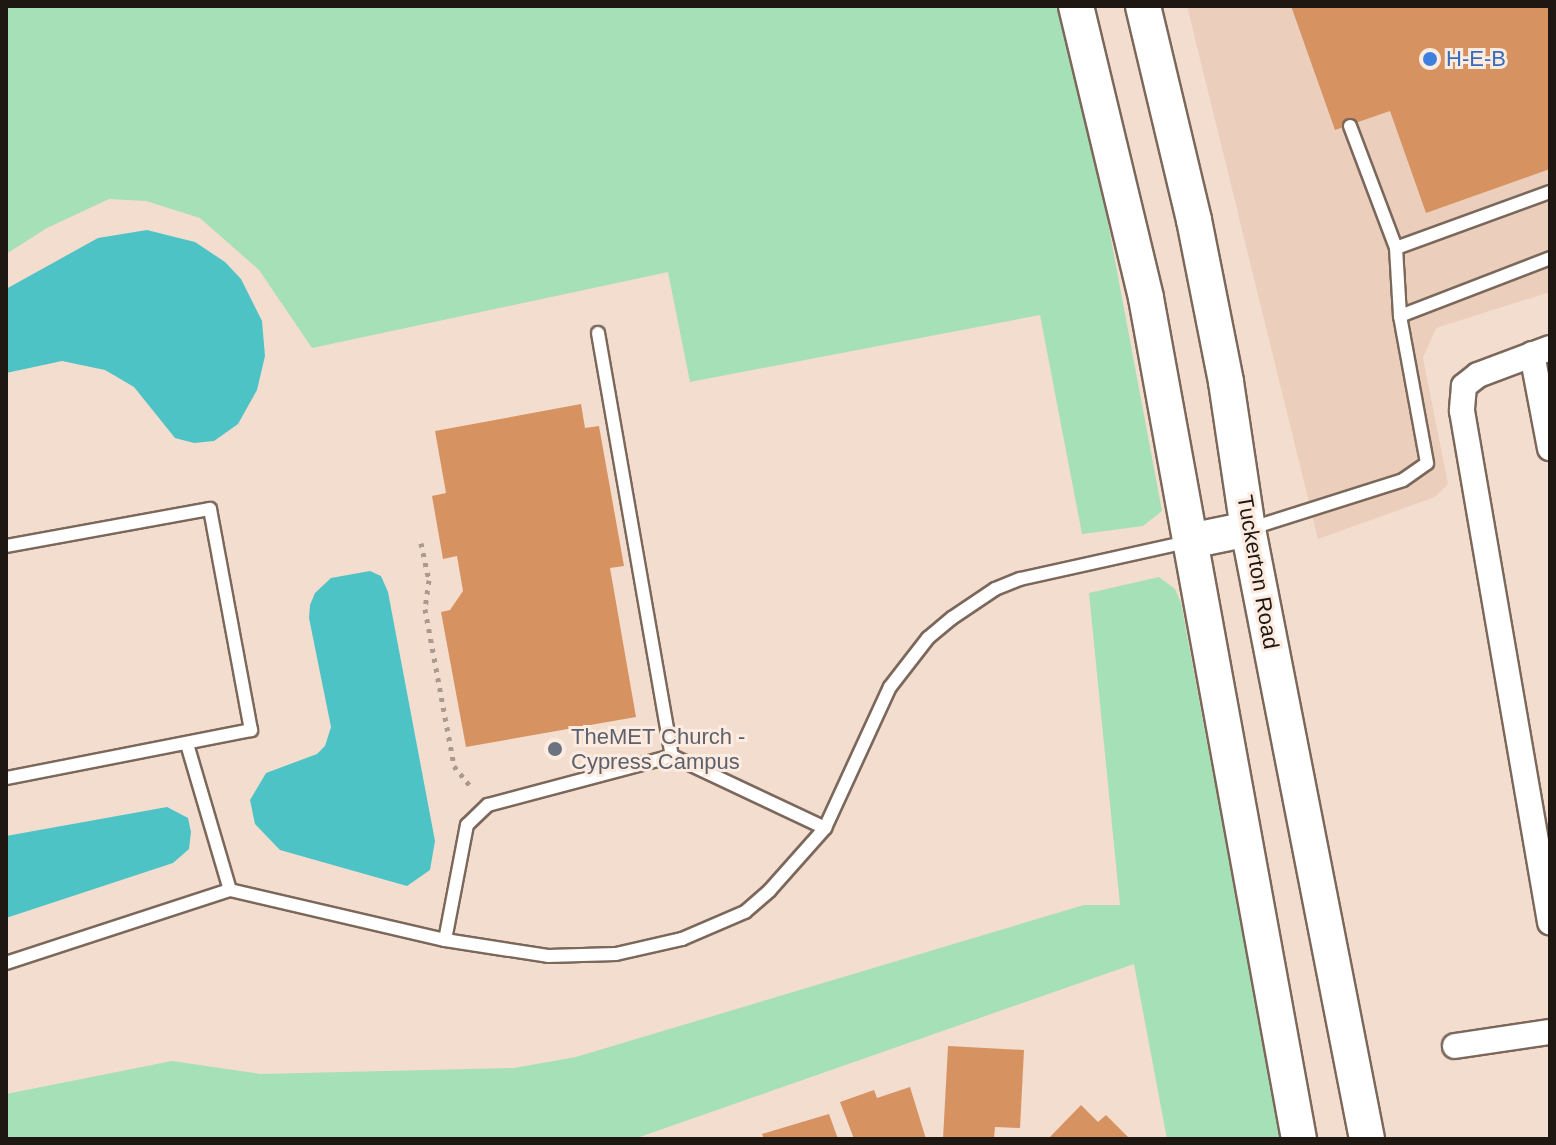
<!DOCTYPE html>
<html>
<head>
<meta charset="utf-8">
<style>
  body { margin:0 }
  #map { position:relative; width:1556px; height:1145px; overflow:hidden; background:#f3ddce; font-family:Arial,sans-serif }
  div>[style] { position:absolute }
  .built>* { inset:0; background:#ebcfbc }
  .green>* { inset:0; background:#a6e0b6 }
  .water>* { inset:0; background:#4ec3c6 }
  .building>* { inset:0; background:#d69361 }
  .path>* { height:5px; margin-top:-2.5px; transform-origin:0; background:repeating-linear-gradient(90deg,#aa998d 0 4px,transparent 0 10px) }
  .roads { filter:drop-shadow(2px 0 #7b685b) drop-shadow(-2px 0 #7b685b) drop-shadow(0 2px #7b685b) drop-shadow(0 -2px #7b685b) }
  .lane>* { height:12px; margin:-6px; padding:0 6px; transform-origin:6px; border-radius:6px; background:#fff }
  .street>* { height:24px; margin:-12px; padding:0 12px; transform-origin:12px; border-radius:12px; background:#fff }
  .secondary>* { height:34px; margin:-17px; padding:0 17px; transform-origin:17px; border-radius:17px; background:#fff }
  .dots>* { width:22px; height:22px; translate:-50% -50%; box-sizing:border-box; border:4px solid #fdebdf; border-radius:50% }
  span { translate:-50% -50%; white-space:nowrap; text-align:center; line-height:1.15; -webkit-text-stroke:6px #fdebdf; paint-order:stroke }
  .shop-label { font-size:22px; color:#366cbe }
  .left { translate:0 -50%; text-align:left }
  .street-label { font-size:22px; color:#1f1712 }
  .worship-label { font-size:22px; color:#5b616d }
  .frame { position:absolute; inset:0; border:8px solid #1f1712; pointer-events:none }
</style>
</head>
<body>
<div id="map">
  <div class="built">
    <div style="clip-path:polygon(1187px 6px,1550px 6px,1550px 292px,1436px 328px,1423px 358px,1448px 484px,1435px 497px,1318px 539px)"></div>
  </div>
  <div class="green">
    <div style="clip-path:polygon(6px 6px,1057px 6px,1098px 170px,1162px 511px,1143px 526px,1082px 534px,1040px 315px,690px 382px,668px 272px,312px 348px,259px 270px,200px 218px,146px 201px,109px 199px,47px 228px,6px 254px)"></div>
    <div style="clip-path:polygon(1159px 577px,1175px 589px,1181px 603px,1281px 1139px,1167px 1139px,1134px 964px,634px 1139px,6px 1139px,6px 1094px,172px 1061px,261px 1074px,514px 1068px,576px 1057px,1084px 905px,1120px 905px,1089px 593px)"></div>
  </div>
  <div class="water">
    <div style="clip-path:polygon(147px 230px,195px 242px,225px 262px,241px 279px,262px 321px,265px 356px,257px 390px,238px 424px,214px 441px,194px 443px,175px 438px,134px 387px,105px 370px,62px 361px,6px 373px,6px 289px,98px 238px)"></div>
    <div style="clip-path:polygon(370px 571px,381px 576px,388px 592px,435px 841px,430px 870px,407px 886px,280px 850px,255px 824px,250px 800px,266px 773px,317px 754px,325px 746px,331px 727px,309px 618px,310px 605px,315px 593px,331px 578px)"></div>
    <div style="clip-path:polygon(167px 807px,188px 818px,191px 832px,189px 849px,173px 863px,6px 918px,6px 836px)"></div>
  </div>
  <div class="building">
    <div style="clip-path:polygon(1291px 6px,1550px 6px,1550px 169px,1426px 213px,1390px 111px,1335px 130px)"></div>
    <div style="clip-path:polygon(581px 404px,585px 428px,599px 426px,624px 566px,610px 568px,636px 717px,466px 747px,441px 612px,450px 610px,463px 591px,457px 556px,443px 559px,432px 496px,446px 493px,435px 431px)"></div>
    <div style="clip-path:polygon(948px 1046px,1024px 1050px,1020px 1128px,995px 1127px,994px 1139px,943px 1139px)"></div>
    <div style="clip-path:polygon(910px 1087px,926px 1139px,854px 1139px,840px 1102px,874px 1090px,877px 1098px)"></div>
    <div style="clip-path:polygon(1081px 1105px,1098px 1122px,1106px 1115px,1130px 1139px,1048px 1139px)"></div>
    <div style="clip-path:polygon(829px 1114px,838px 1139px,764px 1139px,762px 1134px)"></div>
  </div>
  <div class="path">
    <div style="left:421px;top:543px;width:38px;rotate:78deg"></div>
    <div style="left:429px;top:580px;width:29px;rotate:98deg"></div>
    <div style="left:425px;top:609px;width:160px;rotate:79.5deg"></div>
    <div style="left:454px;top:766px;width:28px;rotate:51deg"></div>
  </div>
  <div class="roads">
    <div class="lane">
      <div style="left:1350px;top:126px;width:130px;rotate:69.3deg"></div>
      <div style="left:1396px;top:248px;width:164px;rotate:-20deg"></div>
      <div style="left:1396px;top:248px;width:68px;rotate:86.6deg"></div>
      <div style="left:598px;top:333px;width:429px;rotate:80.1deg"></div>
      <div style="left:672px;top:756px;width:169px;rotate:25.2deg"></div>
      <div style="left:1252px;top:528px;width:158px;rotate:-17.6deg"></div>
      <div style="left:1403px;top:480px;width:29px;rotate:-35deg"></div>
      <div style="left:1427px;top:463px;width:149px;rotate:-100.4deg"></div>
      <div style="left:1400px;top:316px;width:161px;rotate:-21.1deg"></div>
      <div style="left:6px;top:546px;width:207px;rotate:-10.3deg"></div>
      <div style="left:210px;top:509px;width:225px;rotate:79.5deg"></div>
      <div style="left:251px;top:730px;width:250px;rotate:168.9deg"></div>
      <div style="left:187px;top:744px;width:152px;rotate:73.6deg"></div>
      <div style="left:445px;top:940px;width:117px;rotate:-79.2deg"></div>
      <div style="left:467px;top:825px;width:29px;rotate:-44deg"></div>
      <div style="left:488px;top:805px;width:190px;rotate:-14.9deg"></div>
      <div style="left:6px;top:963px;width:236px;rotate:-18.1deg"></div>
      <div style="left:230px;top:890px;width:221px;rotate:13.1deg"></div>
      <div style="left:445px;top:940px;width:104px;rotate:8.8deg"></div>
      <div style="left:548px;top:956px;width:68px;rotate:-1.7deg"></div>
      <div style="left:616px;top:954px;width:68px;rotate:-12.8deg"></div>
      <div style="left:682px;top:939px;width:69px;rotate:-23.2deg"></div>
      <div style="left:745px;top:912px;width:33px;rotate:-41deg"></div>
      <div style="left:770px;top:890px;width:83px;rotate:-48.4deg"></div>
      <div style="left:825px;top:828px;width:155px;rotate:-65.3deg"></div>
      <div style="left:890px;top:687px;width:62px;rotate:-52.2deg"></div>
      <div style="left:928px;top:638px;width:31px;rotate:-40deg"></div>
      <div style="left:952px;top:618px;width:52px;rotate:-34deg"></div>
      <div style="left:995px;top:589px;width:27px;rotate:-22deg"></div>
      <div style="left:1020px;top:579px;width:171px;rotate:-12.5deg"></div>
    </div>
    <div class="street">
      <div style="left:1550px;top:348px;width:77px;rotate:159.4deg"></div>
      <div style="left:1478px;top:375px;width:18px;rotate:142deg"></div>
      <div style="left:1464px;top:386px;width:25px;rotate:95deg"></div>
      <div style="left:1462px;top:411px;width:519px;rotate:80.23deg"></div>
      <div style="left:1532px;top:354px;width:96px;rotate:79.2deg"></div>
      <div style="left:1455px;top:1046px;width:96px;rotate:-8.4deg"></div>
    </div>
    <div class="secondary">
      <div style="left:1076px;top:6px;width:300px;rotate:76.5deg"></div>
      <div style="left:1146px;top:298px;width:855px;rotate:79.69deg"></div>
      <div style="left:1143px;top:6px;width:220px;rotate:76.6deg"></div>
      <div style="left:1194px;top:220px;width:165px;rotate:78.8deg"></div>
      <div style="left:1226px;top:382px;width:149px;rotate:81.5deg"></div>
      <div style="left:1248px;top:529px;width:621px;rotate:78.96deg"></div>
      <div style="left:1190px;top:541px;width:59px;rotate:-11.7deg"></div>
    </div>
  </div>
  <div class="dots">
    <div style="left:1430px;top:59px;background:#3f7fe0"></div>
    <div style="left:555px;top:749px;background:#6b7280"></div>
  </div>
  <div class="shop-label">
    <span class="left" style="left:1446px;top:59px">H-E-B</span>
  </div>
  <div class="street-label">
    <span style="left:1258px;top:572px;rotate:80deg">Tuckerton Road</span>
  </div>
  <div class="worship-label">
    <span class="left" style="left:571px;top:749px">TheMET Church -<br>Cypress Campus</span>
  </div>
  <div class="frame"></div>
</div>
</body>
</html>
